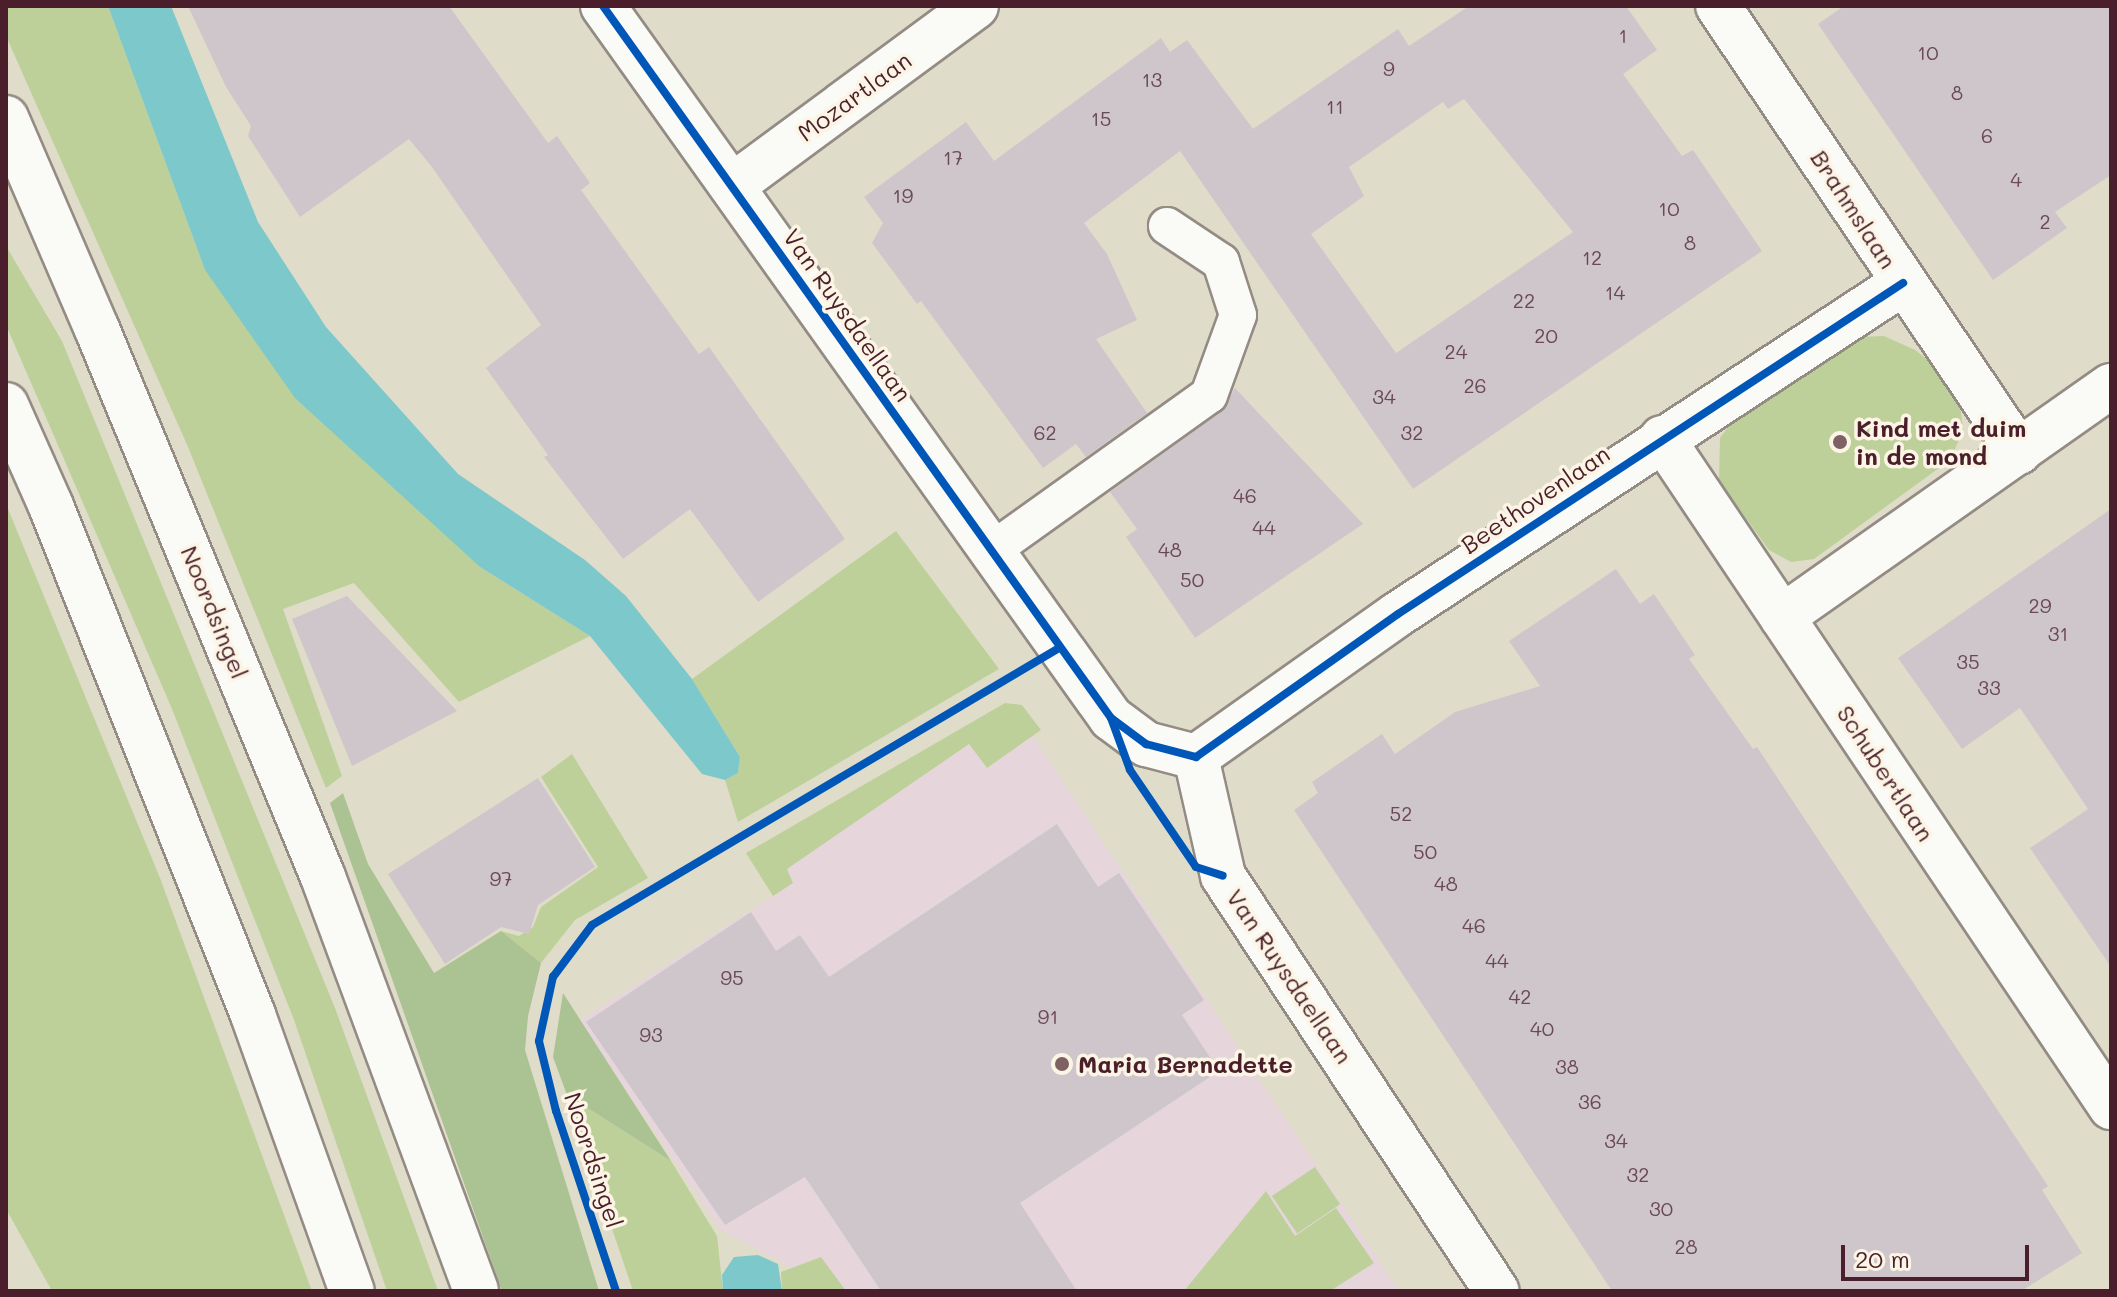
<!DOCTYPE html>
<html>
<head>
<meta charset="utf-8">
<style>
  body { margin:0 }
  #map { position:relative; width:2117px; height:1297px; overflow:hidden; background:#e0dcca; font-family:Mali,sans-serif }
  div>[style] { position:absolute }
  .built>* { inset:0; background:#e6d6dc }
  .green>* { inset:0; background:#bdd09a; transform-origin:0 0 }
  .forest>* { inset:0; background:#abc292 }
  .water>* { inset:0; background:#7dc8cb }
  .building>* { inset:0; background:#cec6cb }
  .roads { filter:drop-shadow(2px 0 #948b84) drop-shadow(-2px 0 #948b84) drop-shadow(0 2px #948b84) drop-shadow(0 -2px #948b84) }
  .service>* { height:36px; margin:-18px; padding:0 18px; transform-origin:18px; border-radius:18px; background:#fafaf7 }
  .minor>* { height:44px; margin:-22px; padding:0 22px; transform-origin:22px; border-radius:22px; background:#fafaf7 }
  .secondary>* { height:44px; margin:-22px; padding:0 22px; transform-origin:22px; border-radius:22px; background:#fafaf7 }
  .cycleway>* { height:8px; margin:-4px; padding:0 4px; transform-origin:4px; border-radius:4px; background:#0057b8 }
  .dots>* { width:22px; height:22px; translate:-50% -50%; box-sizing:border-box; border:4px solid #fcf5e5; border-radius:50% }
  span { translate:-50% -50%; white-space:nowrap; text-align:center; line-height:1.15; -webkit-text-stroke:7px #fcf5e5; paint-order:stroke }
  .number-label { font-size:20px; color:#6b4953 }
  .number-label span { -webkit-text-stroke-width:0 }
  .street-label { font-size:24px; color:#4a1f2b }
  .poi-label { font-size:24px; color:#4a1f2b; font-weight:700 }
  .left { translate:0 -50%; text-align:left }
  .frame { position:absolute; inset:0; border:8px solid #4a1f2b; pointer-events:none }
  .scale { position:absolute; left:1841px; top:1245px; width:188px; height:36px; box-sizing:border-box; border:4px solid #4a1f2b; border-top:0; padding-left:10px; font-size:24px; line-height:28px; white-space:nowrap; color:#4a1f2b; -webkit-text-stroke:6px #fcf5e5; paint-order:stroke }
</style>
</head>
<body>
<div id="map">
  <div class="built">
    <div style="clip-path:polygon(1033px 736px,1399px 1291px,808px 1291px,807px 1276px,721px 1230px,579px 1021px,793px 883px,786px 869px,970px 744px,987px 768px)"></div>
  </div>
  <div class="green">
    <div style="clip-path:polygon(6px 6px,108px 6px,205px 270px,480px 567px,590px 636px,459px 702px,354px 583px,283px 609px,342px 776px,326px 788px,188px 447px,6px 36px)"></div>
    <div style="clip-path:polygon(6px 246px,62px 341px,335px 1008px,438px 1291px,387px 1291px,294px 1020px,172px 709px,6px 325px)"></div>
    <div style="clip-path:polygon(1884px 336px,1915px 350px,1937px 367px,1960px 404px,1963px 431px,1950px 460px,1814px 559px,1791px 562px,1769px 550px,1719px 481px,1720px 438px,1729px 426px,1860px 337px)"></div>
    <div style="clip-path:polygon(6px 504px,160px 878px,312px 1291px,52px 1291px,6px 1209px)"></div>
    <div style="clip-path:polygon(896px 531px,999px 669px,738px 822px,725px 780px,738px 773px,740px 757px,692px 679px)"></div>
    <div style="clip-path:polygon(1005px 703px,1022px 705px,1041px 730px,987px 768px,969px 744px,787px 869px,793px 883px,773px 896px,746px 853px)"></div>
    <div style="clip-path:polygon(572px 754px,648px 878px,575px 920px,541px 963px,501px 931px,519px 936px,533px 927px,541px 907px,598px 867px,541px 777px)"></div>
    <div style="clip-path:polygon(567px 1095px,671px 1161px,717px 1236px,723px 1291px,633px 1291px)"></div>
    <div style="left:1315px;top:1167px;width:45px;height:52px;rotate:56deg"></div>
    <div style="clip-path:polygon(1266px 1191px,1295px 1236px,1336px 1208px,1374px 1263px,1330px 1291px,1184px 1291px)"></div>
    <div style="clip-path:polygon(821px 1257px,846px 1291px,782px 1291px,781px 1272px)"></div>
  </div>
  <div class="forest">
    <div style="clip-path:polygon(343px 793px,368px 864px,434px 973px,501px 931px,541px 963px,528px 1016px,525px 1050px,599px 1291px,502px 1291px,330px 803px)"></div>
    <div style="clip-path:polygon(563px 993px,671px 1161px,567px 1095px,553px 1057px)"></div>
  </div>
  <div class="water">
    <div style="clip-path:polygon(108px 6px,171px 6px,258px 222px,326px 327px,458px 474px,585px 560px,626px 596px,692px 679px,740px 757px,738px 773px,725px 780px,702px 774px,590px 636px,480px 567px,295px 398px,205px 270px)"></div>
    <div style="clip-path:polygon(758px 1255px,778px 1264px,782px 1291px,723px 1291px,722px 1275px,734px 1257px)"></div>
  </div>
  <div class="building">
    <div style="clip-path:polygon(188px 6px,449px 6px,548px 143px,557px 136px,590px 183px,581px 190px,699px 354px,709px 347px,845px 539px,758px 602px,690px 509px,623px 559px,544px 457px,548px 455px,486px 368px,541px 325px,432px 167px,409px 139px,300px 217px,248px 136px,251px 126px,226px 87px)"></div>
    <div style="clip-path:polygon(evenodd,1469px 6px,1626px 6px,1657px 50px,1623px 74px,1682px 156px,1693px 150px,1762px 251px,1413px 489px,1180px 151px,1084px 223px,1107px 254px,1137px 320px,1096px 339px,1147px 413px,1086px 457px,1076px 444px,1043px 468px,921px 301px,917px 304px,872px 243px,883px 223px,864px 197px,966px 122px,994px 161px,1161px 38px,1170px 52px,1187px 40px,1253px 129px,1398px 29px,1409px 46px,1469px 6px,1464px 99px,1573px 232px,1396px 353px,1311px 234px,1364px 196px,1349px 167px,1443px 102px,1448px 109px,1464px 99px)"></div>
    <div style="clip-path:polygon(1844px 6px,2111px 6px,2111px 175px,2055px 212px,2067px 228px,1993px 280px,1818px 24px)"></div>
    <div style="clip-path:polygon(1235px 388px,1363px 524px,1195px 638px,1126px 537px,1137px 529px,1110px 492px,1221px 412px)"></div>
    <div style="clip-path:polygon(2111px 509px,2111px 967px,2030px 848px,2088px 809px,2020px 708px,1962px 749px,1898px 658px)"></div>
    <div style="clip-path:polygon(1616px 569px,1640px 604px,1654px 594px,1695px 655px,1689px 659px,1753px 749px,1757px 747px,2048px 1186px,2042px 1190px,2082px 1253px,2021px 1291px,1612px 1291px,1294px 810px,1318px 793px,1312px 782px,1382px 734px,1395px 754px,1455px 712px,1540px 686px,1509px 641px)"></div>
    <div style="clip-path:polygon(347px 596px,457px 711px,352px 766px,292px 619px)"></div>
    <div style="clip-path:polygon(538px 778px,595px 867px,538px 905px,529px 934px,501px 927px,445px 964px,388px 874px)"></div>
    <div style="clip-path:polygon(1057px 824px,1098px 887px,1119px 873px,1204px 1000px,1182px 1015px,1219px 1071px,1020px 1203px,1077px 1291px,881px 1291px,805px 1177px,725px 1225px,586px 1022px,751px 912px,776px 951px,800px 935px,829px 977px)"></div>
  </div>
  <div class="roads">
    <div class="service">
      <div style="left:991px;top:551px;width:268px;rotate:-35.6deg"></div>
      <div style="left:1209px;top:395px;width:85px;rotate:-70.1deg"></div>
      <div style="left:1238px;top:315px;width:56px;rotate:-107.8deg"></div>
      <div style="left:1221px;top:262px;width:65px;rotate:-146.3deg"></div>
    </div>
    <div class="minor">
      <div style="left:603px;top:6px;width:875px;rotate:54.49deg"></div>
      <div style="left:1111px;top:718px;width:44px;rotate:36.6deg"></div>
      <div style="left:1146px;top:744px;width:52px;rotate:14.6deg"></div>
      <div style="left:1718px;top:6px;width:538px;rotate:55.99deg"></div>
      <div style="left:732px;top:186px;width:303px;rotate:-36.4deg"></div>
      <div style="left:1662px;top:438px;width:806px;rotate:56.13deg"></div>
      <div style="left:1782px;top:617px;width:402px;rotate:-35.1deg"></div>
      <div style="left:1196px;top:757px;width:247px;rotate:-35.3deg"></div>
      <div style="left:1398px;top:614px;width:604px;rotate:-33.24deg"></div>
      <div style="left:1196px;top:757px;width:122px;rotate:77.2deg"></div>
      <div style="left:1223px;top:876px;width:497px;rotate:56.6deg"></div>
    </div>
    <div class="secondary">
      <div style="left:6px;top:118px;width:230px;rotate:66.7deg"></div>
      <div style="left:97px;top:329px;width:593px;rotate:67.59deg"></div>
      <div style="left:323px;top:877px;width:441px;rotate:69.7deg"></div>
      <div style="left:6px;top:405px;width:111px;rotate:66deg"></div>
      <div style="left:51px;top:506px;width:548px;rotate:68.35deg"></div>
      <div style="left:253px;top:1015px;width:293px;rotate:70.3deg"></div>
    </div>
  </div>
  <div class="cycleway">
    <div style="left:603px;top:6px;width:875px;rotate:54.49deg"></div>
    <div style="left:1111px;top:718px;width:44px;rotate:36.6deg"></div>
    <div style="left:1146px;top:744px;width:52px;rotate:14.6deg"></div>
    <div style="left:1196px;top:757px;width:247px;rotate:-35.3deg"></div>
    <div style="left:1398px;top:614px;width:604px;rotate:-33.24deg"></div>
    <div style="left:1111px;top:718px;width:55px;rotate:69.9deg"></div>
    <div style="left:1130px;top:770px;width:117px;rotate:55.8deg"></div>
    <div style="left:1196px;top:867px;width:28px;rotate:18deg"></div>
    <div style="left:616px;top:1291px;width:190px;rotate:-108.4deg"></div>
    <div style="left:556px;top:1111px;width:72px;rotate:-103.7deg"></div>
    <div style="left:539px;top:1041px;width:66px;rotate:-77.7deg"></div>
    <div style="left:553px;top:977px;width:65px;rotate:-53.1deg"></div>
    <div style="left:592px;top:925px;width:543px;rotate:-30.67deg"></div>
  </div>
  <div class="dots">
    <div style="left:1840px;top:442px;background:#7e6163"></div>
    <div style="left:1062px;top:1064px;background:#7e6163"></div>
  </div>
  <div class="number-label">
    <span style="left:1623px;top:35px">1</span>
    <span style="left:1928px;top:52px">10</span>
    <span style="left:1389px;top:68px">9</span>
    <span style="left:1152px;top:79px">13</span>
    <span style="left:1957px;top:92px">8</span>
    <span style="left:1335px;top:106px">11</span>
    <span style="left:1101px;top:118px">15</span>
    <span style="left:1987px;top:135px">6</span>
    <span style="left:953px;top:157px">17</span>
    <span style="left:2016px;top:179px">4</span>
    <span style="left:903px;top:195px">19</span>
    <span style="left:1669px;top:208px">10</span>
    <span style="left:2045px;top:221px">2</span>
    <span style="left:1690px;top:242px">8</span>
    <span style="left:1592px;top:257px">12</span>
    <span style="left:1615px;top:292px">14</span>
    <span style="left:1524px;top:300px">22</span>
    <span style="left:1546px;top:335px">20</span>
    <span style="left:1456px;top:351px">24</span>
    <span style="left:1475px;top:385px">26</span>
    <span style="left:1384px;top:396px">34</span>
    <span style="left:1045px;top:432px">62</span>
    <span style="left:1412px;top:432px">32</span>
    <span style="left:1245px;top:495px">46</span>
    <span style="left:1264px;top:527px">44</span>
    <span style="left:1170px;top:549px">48</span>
    <span style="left:1192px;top:579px">50</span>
    <span style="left:2040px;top:605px">29</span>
    <span style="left:2058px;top:633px">31</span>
    <span style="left:1968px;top:661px">35</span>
    <span style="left:1989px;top:687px">33</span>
    <span style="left:1401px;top:813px">52</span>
    <span style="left:1425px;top:851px">50</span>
    <span style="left:501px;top:878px">97</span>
    <span style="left:1446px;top:883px">48</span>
    <span style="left:1474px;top:925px">46</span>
    <span style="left:1497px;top:960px">44</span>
    <span style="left:732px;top:977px">95</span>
    <span style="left:1520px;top:996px">42</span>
    <span style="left:1048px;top:1016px">91</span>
    <span style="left:1542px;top:1028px">40</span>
    <span style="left:651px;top:1034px">93</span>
    <span style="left:1567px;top:1066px">38</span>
    <span style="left:1590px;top:1101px">36</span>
    <span style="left:1616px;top:1140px">34</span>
    <span style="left:1638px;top:1174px">32</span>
    <span style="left:1661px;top:1208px">30</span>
    <span style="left:1686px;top:1246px">28</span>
  </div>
  <div class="street-label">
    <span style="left:854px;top:96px;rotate:-36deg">Mozartlaan</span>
    <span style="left:1854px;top:209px;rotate:57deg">Brahmslaan</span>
    <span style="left:848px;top:315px;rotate:55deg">Van Ruysdaellaan</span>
    <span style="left:1535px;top:499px;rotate:-34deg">Beethovenlaan</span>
    <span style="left:215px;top:612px;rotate:68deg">Noordsingel</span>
    <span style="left:1886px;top:773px;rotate:57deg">Schubertlaan</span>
    <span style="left:1290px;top:976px;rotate:56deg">Van Ruysdaellaan</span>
    <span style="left:594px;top:1160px;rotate:72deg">Noordsingel</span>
  </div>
  <div class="poi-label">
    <span class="left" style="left:1856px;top:442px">Kind met duim<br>in de mond</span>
    <span class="left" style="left:1078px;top:1064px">Maria Bernadette</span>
  </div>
  <div class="frame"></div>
  <div class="scale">20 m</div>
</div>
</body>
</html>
